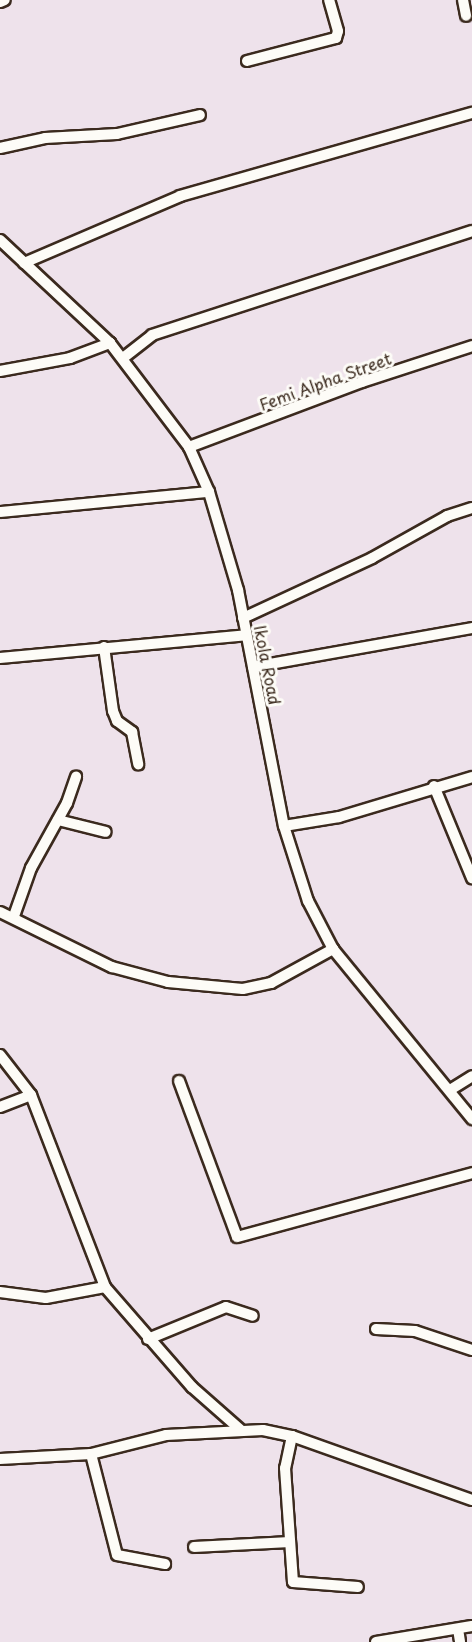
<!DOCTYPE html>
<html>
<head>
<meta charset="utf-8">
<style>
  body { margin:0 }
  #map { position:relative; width:472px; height:1642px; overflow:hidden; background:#eee2eb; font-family:"Playpen Sans",sans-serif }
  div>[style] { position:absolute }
  .roads { filter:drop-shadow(2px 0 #3b2a1e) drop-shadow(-2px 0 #3b2a1e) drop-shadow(0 2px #3b2a1e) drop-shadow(0 -2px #3b2a1e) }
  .minor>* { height:10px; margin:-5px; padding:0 5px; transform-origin:5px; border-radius:5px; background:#fdfcf7 }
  span { translate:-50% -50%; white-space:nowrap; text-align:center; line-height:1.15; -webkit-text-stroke:6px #fdfcf7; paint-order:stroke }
  .street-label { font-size:16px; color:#3b2a1e }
</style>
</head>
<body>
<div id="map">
  <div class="roads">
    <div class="minor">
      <div style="left:463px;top:0;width:16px;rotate:79deg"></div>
      <div style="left:0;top:2px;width:5px;rotate:-22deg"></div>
      <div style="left:247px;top:61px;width:92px;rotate:-14.5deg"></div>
      <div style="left:336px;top:38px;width:7px;rotate:-74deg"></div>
      <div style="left:338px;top:31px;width:32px;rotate:-106deg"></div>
      <div style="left:0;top:148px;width:46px;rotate:-12.5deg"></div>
      <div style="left:45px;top:138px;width:72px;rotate:-3.2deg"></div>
      <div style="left:117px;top:134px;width:85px;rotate:-12.9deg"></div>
      <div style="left:0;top:240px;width:151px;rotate:43.1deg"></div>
      <div style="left:110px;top:343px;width:131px;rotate:52.8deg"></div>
      <div style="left:189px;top:447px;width:49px;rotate:66deg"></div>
      <div style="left:209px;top:492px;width:102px;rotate:73.5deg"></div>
      <div style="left:238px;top:590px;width:240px;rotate:79deg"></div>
      <div style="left:284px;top:826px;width:79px;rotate:72.3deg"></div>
      <div style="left:308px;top:901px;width:54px;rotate:62.5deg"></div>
      <div style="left:333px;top:949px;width:220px;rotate:50.7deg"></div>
      <div style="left:24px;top:263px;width:170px;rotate:-23.2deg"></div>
      <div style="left:180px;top:196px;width:304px;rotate:-15.9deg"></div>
      <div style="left:123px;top:358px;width:37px;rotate:-38deg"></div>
      <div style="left:152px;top:335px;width:336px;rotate:-18deg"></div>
      <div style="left:0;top:371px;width:71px;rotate:-10.5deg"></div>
      <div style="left:70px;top:358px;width:43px;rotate:-20.6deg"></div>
      <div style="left:189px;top:447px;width:185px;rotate:-20.6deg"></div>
      <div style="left:362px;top:382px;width:116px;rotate:-18.1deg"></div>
      <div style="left:0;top:512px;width:210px;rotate:-5.5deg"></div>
      <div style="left:243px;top:618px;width:142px;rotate:-24.9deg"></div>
      <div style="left:372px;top:558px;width:86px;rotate:-29.2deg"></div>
      <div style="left:447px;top:516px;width:26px;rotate:-18deg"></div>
      <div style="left:104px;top:647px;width:65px;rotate:82deg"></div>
      <div style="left:113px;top:711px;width:11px;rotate:68deg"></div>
      <div style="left:117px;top:721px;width:19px;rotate:36deg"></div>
      <div style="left:132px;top:732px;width:33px;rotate:79deg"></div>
      <div style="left:0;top:658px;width:247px;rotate:-5.3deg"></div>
      <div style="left:253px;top:667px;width:222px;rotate:-10.1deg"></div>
      <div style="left:434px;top:786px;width:100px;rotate:67.6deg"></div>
      <div style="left:58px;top:820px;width:49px;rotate:14deg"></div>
      <div style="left:284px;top:826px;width:56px;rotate:-9.3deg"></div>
      <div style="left:339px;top:817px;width:139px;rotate:-16.7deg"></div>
      <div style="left:0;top:912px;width:125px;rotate:26.2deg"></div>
      <div style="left:112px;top:967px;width:58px;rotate:15deg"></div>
      <div style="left:168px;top:982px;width:75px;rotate:5.3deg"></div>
      <div style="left:243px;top:989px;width:29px;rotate:-12deg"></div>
      <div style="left:271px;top:983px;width:71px;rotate:-28.7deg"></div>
      <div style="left:14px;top:916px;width:51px;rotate:-70.5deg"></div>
      <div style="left:31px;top:868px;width:74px;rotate:-61deg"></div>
      <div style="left:67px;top:803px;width:28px;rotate:-71deg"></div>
      <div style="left:0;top:1055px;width:51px;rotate:52.2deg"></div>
      <div style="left:31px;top:1095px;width:206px;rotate:68.9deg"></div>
      <div style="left:179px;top:1081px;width:166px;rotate:69.6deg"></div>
      <div style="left:237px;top:1237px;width:244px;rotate:-15.2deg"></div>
      <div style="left:450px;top:1090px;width:26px;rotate:-32deg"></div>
      <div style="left:0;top:1107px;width:33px;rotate:-21deg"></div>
      <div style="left:0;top:1292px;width:46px;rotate:7.4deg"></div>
      <div style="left:46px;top:1298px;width:60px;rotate:-10.6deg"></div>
      <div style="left:105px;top:1287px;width:133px;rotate:49deg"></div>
      <div style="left:192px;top:1387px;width:65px;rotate:41.3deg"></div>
      <div style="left:376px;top:1329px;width:39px;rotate:3deg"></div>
      <div style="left:415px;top:1331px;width:60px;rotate:18.4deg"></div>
      <div style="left:148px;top:1339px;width:84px;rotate:-22.3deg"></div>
      <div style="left:226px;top:1307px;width:28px;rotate:18deg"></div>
      <div style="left:292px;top:1436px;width:33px;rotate:102deg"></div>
      <div style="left:285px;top:1468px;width:114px;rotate:86deg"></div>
      <div style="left:293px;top:1582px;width:65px;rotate:4.4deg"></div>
      <div style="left:91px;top:1454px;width:104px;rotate:75.6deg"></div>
      <div style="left:117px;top:1555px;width:49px;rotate:10.6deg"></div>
      <div style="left:0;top:1459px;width:91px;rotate:-3.1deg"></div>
      <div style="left:91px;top:1454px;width:77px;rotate:-14.2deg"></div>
      <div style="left:166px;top:1435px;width:97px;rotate:-3deg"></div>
      <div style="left:263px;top:1430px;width:30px;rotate:12deg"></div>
      <div style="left:292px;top:1436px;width:191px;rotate:19.6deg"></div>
      <div style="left:194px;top:1547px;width:96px;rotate:-3deg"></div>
      <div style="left:458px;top:1629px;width:13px;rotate:81deg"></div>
      <div style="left:376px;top:1642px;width:97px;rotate:-9.5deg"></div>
    </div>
  </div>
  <div class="street-label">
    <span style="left:325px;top:381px;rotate:-20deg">Femi Alpha Street</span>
    <span style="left:268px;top:665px;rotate:79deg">Ikola Road</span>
  </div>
</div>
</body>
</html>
